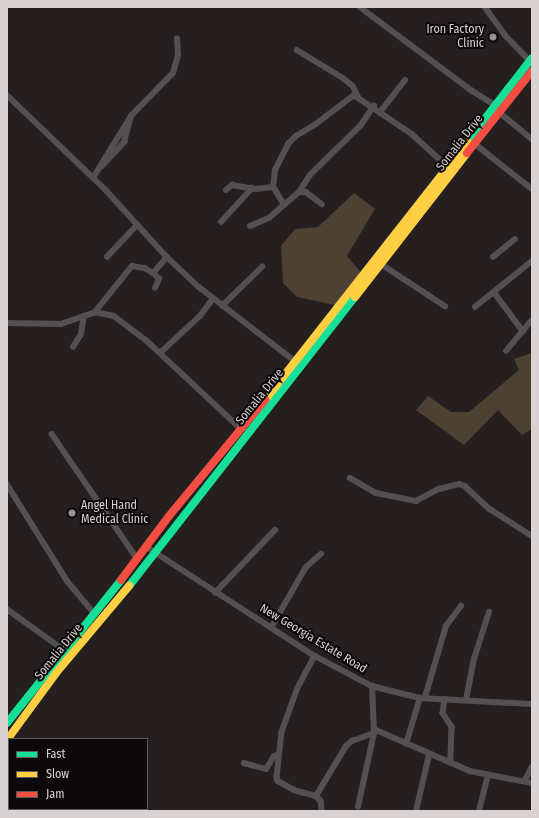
<!DOCTYPE html>
<html>
<head>
<meta charset="utf-8">
<style>
  body { margin:0 }
  #map { position:relative; width:539px; height:818px; overflow:hidden; background:#251f20; font-family:"Fira Sans Condensed",sans-serif }
  div>[style] { position:absolute }
  .green>* { inset:0; background:#4c4132 }
  .street>* { height:5.5px; margin:-2.75px; padding:0 2.75px; transform-origin:2.75px; border-radius:2.75px; background:#545051 }
  .fast>* { height:8px; margin:-4px; padding:0 4px; transform-origin:4px; border-radius:4px; background:#16e098 }
  .slow>* { height:8px; margin:-4px; padding:0 4px; transform-origin:4px; border-radius:4px; background:#ffcf43 }
  .jam>* { height:8px; margin:-4px; padding:0 4px; transform-origin:4px; border-radius:4px; background:#f24e42 }
  .dots>* { width:11px; height:11px; translate:-50% -50%; box-sizing:border-box; border:2px solid #0d0809; border-radius:50% }
  span { translate:-50% -50%; white-space:nowrap; text-align:center; line-height:1.15; -webkit-text-stroke:4px #0d0809; paint-order:stroke }
  .poi-label { font-size:12px; color:#d9d2d2 }
  .right { translate:-100% -50%; text-align:right }
  .left { translate:0 -50%; text-align:left }
  .street-label { font-size:12px; color:#d9d2d2 }
  .frame { position:absolute; inset:0; border:8px solid #d9d2d2; pointer-events:none }
  .legend { position:absolute; left:8px; top:738px; width:140px; height:72px; box-sizing:border-box; background:#0d0809; border:1px solid #5f5959; margin:0; padding:5px 7px; list-style:none; font-size:12px; color:#d9d2d2 }
  .legend li { display:flex; align-items:center; gap:8px; height:20px }
  .legend b { width:20px; border:1px solid #5f5959 }
</style>
</head>
<body>
<div id="map">
  <div class="green">
    <div style="clip-path:polygon(354px 193px,375px 209px,347px 256px,363px 275px,339px 306px,297px 297px,283px 283px,281px 246px,295px 229px,318px 227px)"></div>
    <div style="clip-path:polygon(532px 353px,532px 429px,522px 435px,498px 410px,464px 445px,416px 410px,428px 396px,451px 412px,469px 412px,519px 370px,514px 359px)"></div>
  </div>
  <div class="street">
    <div style="left:360px;top:7px;width:139px;rotate:36.8deg"></div>
    <div style="left:471px;top:90px;width:31px;rotate:32deg"></div>
    <div style="left:485px;top:7px;width:34px;rotate:54deg"></div>
    <div style="left:505px;top:35px;width:36px;rotate:46deg"></div>
    <div style="left:297px;top:50px;width:54px;rotate:31.3deg"></div>
    <div style="left:343px;top:78px;width:13px;rotate:39deg"></div>
    <div style="left:353px;top:86px;width:11px;rotate:63deg"></div>
    <div style="left:7px;top:95px;width:137px;rotate:43.8deg"></div>
    <div style="left:106px;top:190px;width:91px;rotate:47.7deg"></div>
    <div style="left:167px;top:257px;width:44px;rotate:43.2deg"></div>
    <div style="left:199px;top:287px;width:123px;rotate:37.7deg"></div>
    <div style="left:381px;top:111px;width:39px;rotate:-52deg"></div>
    <div style="left:499px;top:112px;width:43px;rotate:39.3deg"></div>
    <div style="left:474px;top:143px;width:74px;rotate:38.4deg"></div>
    <div style="left:102px;top:166px;width:33px;rotate:-47deg"></div>
    <div style="left:124px;top:142px;width:27px;rotate:-75deg"></div>
    <div style="left:93px;top:178px;width:73px;rotate:-58.5deg"></div>
    <div style="left:131px;top:116px;width:60px;rotate:-45.7deg"></div>
    <div style="left:173px;top:73px;width:18px;rotate:-74deg"></div>
    <div style="left:178px;top:56px;width:17px;rotate:-93deg"></div>
    <div style="left:226px;top:190px;width:8px;rotate:-40deg"></div>
    <div style="left:232px;top:185px;width:23px;rotate:10deg"></div>
    <div style="left:255px;top:189px;width:18px;rotate:-6deg"></div>
    <div style="left:299px;top:192px;width:20px;rotate:-57deg"></div>
    <div style="left:310px;top:175px;width:71px;rotate:-44.4deg"></div>
    <div style="left:361px;top:125px;width:23px;rotate:-56deg"></div>
    <div style="left:284px;top:205px;width:20px;rotate:-41deg"></div>
    <div style="left:299px;top:192px;width:7px"></div>
    <div style="left:306px;top:192px;width:20px;rotate:37deg"></div>
    <div style="left:221px;top:222px;width:46px;rotate:-47.6deg"></div>
    <div style="left:250px;top:226px;width:21px;rotate:-23deg"></div>
    <div style="left:269px;top:218px;width:20px;rotate:-41deg"></div>
    <div style="left:284px;top:205px;width:21px;rotate:-121deg"></div>
    <div style="left:273px;top:187px;width:17px;rotate:-83deg"></div>
    <div style="left:275px;top:170px;width:29px;rotate:-63deg"></div>
    <div style="left:288px;top:144px;width:11px;rotate:-45deg"></div>
    <div style="left:296px;top:136px;width:23px;rotate:-31deg"></div>
    <div style="left:316px;top:124px;width:48px;rotate:-37.3deg"></div>
    <div style="left:354px;top:95px;width:70px;rotate:33.9deg"></div>
    <div style="left:412px;top:134px;width:47px;rotate:42.4deg"></div>
    <div style="left:107px;top:257px;width:44px;rotate:-46.8deg"></div>
    <div style="left:493px;top:257px;width:28px;rotate:-39deg"></div>
    <div style="left:381px;top:264px;width:77px;rotate:33.3deg"></div>
    <div style="left:155px;top:288px;width:10px;rotate:-66deg"></div>
    <div style="left:159px;top:279px;width:8px;rotate:-135deg"></div>
    <div style="left:153px;top:273px;width:21px;rotate:-49deg"></div>
    <div style="left:494px;top:292px;width:49px;rotate:53.4deg"></div>
    <div style="left:222px;top:306px;width:56px;rotate:-44.3deg"></div>
    <div style="left:475px;top:307px;width:73px;rotate:-38.9deg"></div>
    <div style="left:95px;top:312px;width:59px;rotate:-51.2deg"></div>
    <div style="left:132px;top:266px;width:13px;rotate:9deg"></div>
    <div style="left:145px;top:268px;width:9px;rotate:32deg"></div>
    <div style="left:7px;top:323px;width:54px;rotate:1.1deg"></div>
    <div style="left:61px;top:324px;width:36px;rotate:-19deg"></div>
    <div style="left:95px;top:312px;width:19px;rotate:12deg"></div>
    <div style="left:114px;top:316px;width:40px;rotate:37deg"></div>
    <div style="left:146px;top:340px;width:129px;rotate:43.1deg"></div>
    <div style="left:73px;top:347px;width:15px;rotate:-58deg"></div>
    <div style="left:81px;top:334px;width:18px;rotate:-81deg"></div>
    <div style="left:506px;top:351px;width:40px;rotate:-50deg"></div>
    <div style="left:160px;top:353px;width:54px;rotate:-42.8deg"></div>
    <div style="left:200px;top:316px;width:21px;rotate:-53deg"></div>
    <div style="left:52px;top:434px;width:150px;rotate:55.6deg"></div>
    <div style="left:350px;top:478px;width:30px;rotate:30deg"></div>
    <div style="left:376px;top:493px;width:41px;rotate:11.3deg"></div>
    <div style="left:416px;top:501px;width:26px;rotate:-28deg"></div>
    <div style="left:439px;top:489px;width:21px;rotate:-14deg"></div>
    <div style="left:459px;top:484px;width:6px;rotate:18deg"></div>
    <div style="left:465px;top:486px;width:34px;rotate:43deg"></div>
    <div style="left:490px;top:509px;width:50px;rotate:32.7deg"></div>
    <div style="left:7px;top:484px;width:115px;rotate:58.1deg"></div>
    <div style="left:68px;top:582px;width:42px;rotate:49.8deg"></div>
    <div style="left:147px;top:547px;width:200px;rotate:33deg"></div>
    <div style="left:315px;top:656px;width:64px;rotate:27.8deg"></div>
    <div style="left:372px;top:686px;width:49px;rotate:14deg"></div>
    <div style="left:420px;top:698px;width:112px;rotate:3.1deg"></div>
    <div style="left:215px;top:593px;width:87px;rotate:-46.4deg"></div>
    <div style="left:7px;top:609px;width:70px;rotate:35.7deg"></div>
    <div style="left:271px;top:628px;width:70px;rotate:-60.2deg"></div>
    <div style="left:306px;top:567px;width:20px;rotate:-41deg"></div>
    <div style="left:315px;top:656px;width:36px;rotate:118deg"></div>
    <div style="left:298px;top:688px;width:47px;rotate:110deg"></div>
    <div style="left:282px;top:732px;width:45px;rotate:96.3deg"></div>
    <div style="left:277px;top:777px;width:4px;rotate:76deg"></div>
    <div style="left:278px;top:781px;width:18px;rotate:29deg"></div>
    <div style="left:294px;top:790px;width:23px;rotate:15deg"></div>
    <div style="left:316px;top:796px;width:7px;rotate:45deg"></div>
    <div style="left:321px;top:801px;width:10px;rotate:84deg"></div>
    <div style="left:425px;top:697px;width:74px;rotate:-73.5deg"></div>
    <div style="left:446px;top:626px;width:25px;rotate:-53deg"></div>
    <div style="left:445px;top:699px;width:14px;rotate:98deg"></div>
    <div style="left:443px;top:713px;width:17px;rotate:57deg"></div>
    <div style="left:452px;top:727px;width:36px;rotate:92deg"></div>
    <div style="left:466px;top:700px;width:42px;rotate:-79deg"></div>
    <div style="left:474px;top:659px;width:49px;rotate:-72.3deg"></div>
    <div style="left:374px;top:729px;width:105px;rotate:23.6deg"></div>
    <div style="left:470px;top:771px;width:63px;rotate:11deg"></div>
    <div style="left:406px;top:744px;width:48px;rotate:-73.1deg"></div>
    <div style="left:7px;top:763px;width:2px;rotate:27deg"></div>
    <div style="left:244px;top:763px;width:23px;rotate:15deg"></div>
    <div style="left:266px;top:769px;width:15px;rotate:-58deg"></div>
    <div style="left:274px;top:756px;width:5px;rotate:-22deg"></div>
    <div style="left:525px;top:780px;width:15px;rotate:-62deg"></div>
    <div style="left:316px;top:796px;width:58px;rotate:-59deg"></div>
    <div style="left:346px;top:746px;width:8px;rotate:-40deg"></div>
    <div style="left:352px;top:741px;width:23px;rotate:-20deg"></div>
    <div style="left:358px;top:807px;width:76px;rotate:-77.8deg"></div>
    <div style="left:374px;top:733px;width:47px;rotate:-92.4deg"></div>
    <div style="left:416px;top:811px;width:57px;rotate:-76.9deg"></div>
    <div style="left:479px;top:811px;width:36px;rotate:-76deg"></div>
  </div>
  <div class="fast">
    <div style="left:467px;top:142px;width:106px;rotate:-52.3deg"></div>
    <div style="left:129px;top:586px;width:367px;rotate:-52deg"></div>
    <div style="left:7px;top:723px;width:183px;rotate:-51.4deg"></div>
  </div>
  <div class="slow">
    <div style="left:355px;top:297px;width:182px;rotate:-52.1deg"></div>
    <div style="left:265px;top:400px;width:328px;rotate:-51.9deg"></div>
    <div style="left:7px;top:740px;width:83px;rotate:-53.8deg"></div>
    <div style="left:56px;top:673px;width:114px;rotate:-50deg"></div>
  </div>
  <div class="jam">
    <div style="left:467px;top:153px;width:105px;rotate:-51.6deg"></div>
    <div style="left:121px;top:580px;width:80px;rotate:-53.1deg"></div>
    <div style="left:169px;top:516px;width:151px;rotate:-50.4deg"></div>
  </div>
  <div class="dots">
    <div style="left:493px;top:37px;background:#9a9394"></div>
    <div style="left:72px;top:513px;background:#9a9394"></div>
  </div>
  <div class="poi-label">
    <span class="right" style="left:484px;top:37px">Iron Factory<br>Clinic</span>
    <span class="left" style="left:81px;top:513px">Angel Hand<br>Medical Clinic</span>
  </div>
  <div class="street-label">
    <span style="left:460px;top:143px;rotate:-52deg">Somalia Drive</span>
    <span style="left:260px;top:397px;rotate:-51deg">Somalia Drive</span>
    <span style="left:313px;top:639px;rotate:31deg">New Georgia Estate Road</span>
    <span style="left:59px;top:652px;rotate:-51deg">Somalia Drive</span>
  </div>
  <div class="frame"></div>
  <ul class="legend">
  <li><b style="height:5px;background:#16e098"></b>Fast</li>
  <li><b style="height:5px;background:#ffcf43"></b>Slow</li>
  <li><b style="height:5px;background:#f24e42"></b>Jam</li>
  </ul>
</div>
</body>
</html>
